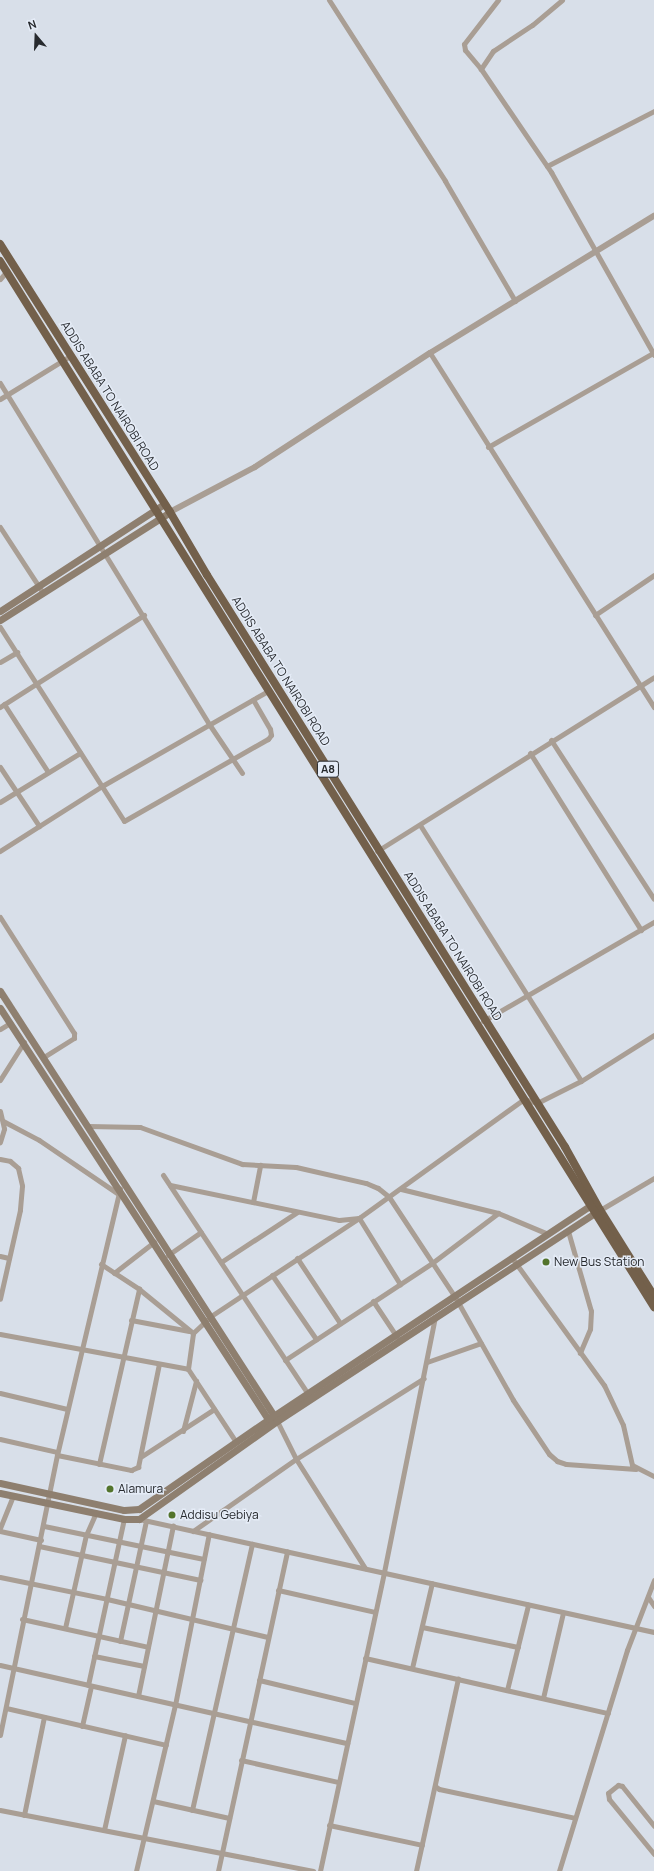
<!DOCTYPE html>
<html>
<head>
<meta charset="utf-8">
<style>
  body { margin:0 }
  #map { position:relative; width:654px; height:1871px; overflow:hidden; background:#d8dfe9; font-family:Manrope,sans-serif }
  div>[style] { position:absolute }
  .minor>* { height:5px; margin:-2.5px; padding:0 2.5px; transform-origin:2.5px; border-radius:2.5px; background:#a99e94 }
  .tertiary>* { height:6px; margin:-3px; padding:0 3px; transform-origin:3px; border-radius:3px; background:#a99e94 }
  .secondary>* { height:7px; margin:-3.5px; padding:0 3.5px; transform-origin:3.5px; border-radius:3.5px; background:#8e7f6f }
  .trunk>* { height:8px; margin:-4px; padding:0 4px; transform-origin:4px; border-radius:4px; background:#73604b }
  .dots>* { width:11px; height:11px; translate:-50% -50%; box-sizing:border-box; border:2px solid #e5ecf7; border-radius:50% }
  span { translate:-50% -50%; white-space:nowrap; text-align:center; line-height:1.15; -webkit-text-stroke:3px #e5ecf7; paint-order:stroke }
  .shield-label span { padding:1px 3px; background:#e5ecf7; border:1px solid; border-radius:3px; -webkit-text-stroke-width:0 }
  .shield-label { font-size:11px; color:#272a2e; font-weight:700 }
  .street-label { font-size:12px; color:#272a2e }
  .poi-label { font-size:12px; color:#272a2e }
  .left { translate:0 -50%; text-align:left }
  .north { position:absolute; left:16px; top:16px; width:40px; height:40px; -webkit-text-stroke:3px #e5ecf7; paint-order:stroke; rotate:341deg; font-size:11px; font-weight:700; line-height:16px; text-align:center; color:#272a2e }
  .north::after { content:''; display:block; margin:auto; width:14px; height:18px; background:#272a2e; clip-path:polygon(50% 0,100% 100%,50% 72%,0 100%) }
</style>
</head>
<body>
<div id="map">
  <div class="minor">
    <div style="left:329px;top:0;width:215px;rotate:57.3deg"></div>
    <div style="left:445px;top:181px;width:139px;rotate:59.7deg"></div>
    <div style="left:562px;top:0;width:39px;rotate:140deg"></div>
    <div style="left:532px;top:25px;width:47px;rotate:146.3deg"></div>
    <div style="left:493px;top:51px;width:22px;rotate:124deg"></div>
    <div style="left:481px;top:69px;width:125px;rotate:55.8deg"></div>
    <div style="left:551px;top:172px;width:210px;rotate:60.6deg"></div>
    <div style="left:481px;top:69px;width:25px;rotate:-130deg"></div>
    <div style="left:465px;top:50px;width:6px;rotate:-99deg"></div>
    <div style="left:464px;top:44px;width:56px;rotate:-52.3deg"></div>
    <div style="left:547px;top:166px;width:120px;rotate:-27.2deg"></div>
    <div style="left:0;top:279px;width:11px;rotate:-49deg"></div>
    <div style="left:430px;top:353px;width:419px;rotate:57.7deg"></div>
    <div style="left:0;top:383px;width:400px;rotate:58.5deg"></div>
    <div style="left:209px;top:724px;width:59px;rotate:56deg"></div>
    <div style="left:0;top:399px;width:82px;rotate:-31.6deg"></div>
    <div style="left:488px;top:447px;width:190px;rotate:-29.7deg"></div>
    <div style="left:0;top:527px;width:79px;rotate:56.9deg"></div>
    <div style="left:595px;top:615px;width:71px;rotate:-34.1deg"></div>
    <div style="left:0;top:627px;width:230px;rotate:57.4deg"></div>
    <div style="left:124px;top:821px;width:166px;rotate:-29.7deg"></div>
    <div style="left:268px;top:739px;width:5px;rotate:-53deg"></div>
    <div style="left:271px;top:735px;width:6px;rotate:-99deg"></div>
    <div style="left:270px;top:729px;width:34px;rotate:-120deg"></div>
    <div style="left:0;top:662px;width:20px;rotate:-30deg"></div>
    <div style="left:4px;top:704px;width:81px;rotate:57.1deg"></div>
    <div style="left:0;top:707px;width:171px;rotate:-32.6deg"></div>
    <div style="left:551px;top:740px;width:189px;rotate:57.1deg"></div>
    <div style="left:530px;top:753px;width:209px;rotate:57.9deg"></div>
    <div style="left:0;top:767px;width:71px;rotate:56.5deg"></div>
    <div style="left:0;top:802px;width:94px;rotate:-31.5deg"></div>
    <div style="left:420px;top:825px;width:302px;rotate:57.8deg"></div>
    <div style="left:0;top:851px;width:121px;rotate:-32.5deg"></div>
    <div style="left:102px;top:786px;width:191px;rotate:-29.8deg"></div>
    <div style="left:377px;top:851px;width:327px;rotate:-32.1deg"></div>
    <div style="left:0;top:917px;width:138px;rotate:57.5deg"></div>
    <div style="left:74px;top:1033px;width:5px;rotate:90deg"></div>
    <div style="left:74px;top:1038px;width:36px;rotate:148deg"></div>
    <div style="left:483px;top:1021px;width:198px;rotate:-30.1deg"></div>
    <div style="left:0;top:1029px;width:12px;rotate:-31deg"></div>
    <div style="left:0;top:1080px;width:45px;rotate:-57.7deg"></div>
    <div style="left:0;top:1111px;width:18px;rotate:77deg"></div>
    <div style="left:4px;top:1129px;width:14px;rotate:107deg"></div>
    <div style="left:3px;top:1121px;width:41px;rotate:27.8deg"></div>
    <div style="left:39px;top:1140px;width:94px;rotate:34.2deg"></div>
    <div style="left:88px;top:1126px;width:52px;rotate:1.1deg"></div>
    <div style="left:140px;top:1127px;width:109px;rotate:19.9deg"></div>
    <div style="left:242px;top:1164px;width:54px;rotate:3.2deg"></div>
    <div style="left:296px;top:1167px;width:72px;rotate:12.9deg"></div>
    <div style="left:366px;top:1183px;width:13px;rotate:23deg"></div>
    <div style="left:378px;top:1188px;width:14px;rotate:39deg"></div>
    <div style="left:389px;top:1197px;width:120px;rotate:56.6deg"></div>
    <div style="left:455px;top:1297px;width:118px;rotate:60.6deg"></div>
    <div style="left:513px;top:1400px;width:65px;rotate:56.3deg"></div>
    <div style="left:549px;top:1454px;width:11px;rotate:41deg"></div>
    <div style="left:557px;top:1461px;width:9px;rotate:18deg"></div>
    <div style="left:566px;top:1464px;width:70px;rotate:4.1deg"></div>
    <div style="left:0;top:1159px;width:10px;rotate:11deg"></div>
    <div style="left:10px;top:1161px;width:11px;rotate:41deg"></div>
    <div style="left:18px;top:1168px;width:18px;rotate:77deg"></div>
    <div style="left:22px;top:1186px;width:24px;rotate:95deg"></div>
    <div style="left:20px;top:1210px;width:91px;rotate:102.7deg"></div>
    <div style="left:163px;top:1175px;width:265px;rotate:56.5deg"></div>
    <div style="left:170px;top:1185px;width:173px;rotate:11.7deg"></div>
    <div style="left:339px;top:1220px;width:20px;rotate:-6deg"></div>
    <div style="left:359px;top:1218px;width:78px;rotate:58.2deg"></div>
    <div style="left:401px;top:1189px;width:100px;rotate:13.9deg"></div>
    <div style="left:498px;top:1213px;width:54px;rotate:22.8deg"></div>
    <div style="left:253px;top:1202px;width:38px;rotate:-79deg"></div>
    <div style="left:600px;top:1210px;width:63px;rotate:-30.7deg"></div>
    <div style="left:568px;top:1231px;width:83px;rotate:74deg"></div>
    <div style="left:591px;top:1311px;width:18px;rotate:93deg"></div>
    <div style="left:590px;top:1329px;width:26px;rotate:113deg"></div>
    <div style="left:168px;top:1255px;width:40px;rotate:-34.9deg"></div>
    <div style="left:0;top:1256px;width:9px;rotate:13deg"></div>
    <div style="left:297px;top:1258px;width:78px;rotate:56.5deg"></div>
    <div style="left:512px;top:1258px;width:157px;rotate:54.1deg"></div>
    <div style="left:604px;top:1385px;width:44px;rotate:64.6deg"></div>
    <div style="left:623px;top:1425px;width:41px;rotate:77.3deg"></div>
    <div style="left:632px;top:1465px;width:25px;rotate:27deg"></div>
    <div style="left:221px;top:1262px;width:91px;rotate:-33.3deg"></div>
    <div style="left:101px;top:1264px;width:45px;rotate:33.3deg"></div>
    <div style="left:139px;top:1289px;width:70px;rotate:39.2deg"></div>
    <div style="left:114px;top:1273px;width:51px;rotate:-37.8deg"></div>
    <div style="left:272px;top:1275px;width:78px;rotate:55.5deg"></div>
    <div style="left:373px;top:1301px;width:43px;rotate:56.3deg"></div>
    <div style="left:131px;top:1320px;width:59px;rotate:10.7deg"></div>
    <div style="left:0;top:1334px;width:191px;rotate:10.5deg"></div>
    <div style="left:188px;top:1369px;width:36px;rotate:-82deg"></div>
    <div style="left:193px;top:1333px;width:25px;rotate:-43deg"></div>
    <div style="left:211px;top:1316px;width:178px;rotate:-33.5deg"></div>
    <div style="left:359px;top:1218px;width:203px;rotate:-35.8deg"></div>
    <div style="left:524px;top:1099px;width:14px;rotate:17deg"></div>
    <div style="left:537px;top:1103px;width:49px;rotate:-26.6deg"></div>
    <div style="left:581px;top:1081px;width:86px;rotate:-32.2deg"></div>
    <div style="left:285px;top:1360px;width:176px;rotate:-33.4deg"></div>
    <div style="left:432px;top:1263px;width:83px;rotate:-37.1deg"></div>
    <div style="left:427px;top:1362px;width:57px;rotate:-19.4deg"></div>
    <div style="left:188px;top:1369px;width:87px;rotate:56.7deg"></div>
    <div style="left:0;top:1393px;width:69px;rotate:13.4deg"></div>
    <div style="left:277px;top:1421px;width:42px;rotate:63.4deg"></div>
    <div style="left:296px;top:1459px;width:129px;rotate:57.7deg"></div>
    <div style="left:183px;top:1431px;width:52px;rotate:-75.4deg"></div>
    <div style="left:0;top:1439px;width:58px;rotate:12.8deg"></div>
    <div style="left:57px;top:1455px;width:76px;rotate:11.5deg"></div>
    <div style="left:131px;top:1470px;width:8px;rotate:-23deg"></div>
    <div style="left:138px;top:1467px;width:105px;rotate:-78.5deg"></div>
    <div style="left:142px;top:1456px;width:86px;rotate:-33.1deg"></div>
    <div style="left:99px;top:1464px;width:180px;rotate:-77.1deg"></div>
    <div style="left:139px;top:1519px;width:527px;rotate:12.38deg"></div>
    <div style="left:44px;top:1526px;width:163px;rotate:11.7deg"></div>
    <div style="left:0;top:1528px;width:35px;rotate:-68deg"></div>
    <div style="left:0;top:1531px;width:42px;rotate:12.4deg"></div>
    <div style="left:193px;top:1531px;width:126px;rotate:-35deg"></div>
    <div style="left:296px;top:1459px;width:151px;rotate:-32.3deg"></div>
    <div style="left:39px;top:1546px;width:165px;rotate:11.9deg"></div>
    <div style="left:0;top:1577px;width:109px;rotate:11.6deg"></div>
    <div style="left:107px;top:1599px;width:165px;rotate:13.3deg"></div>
    <div style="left:278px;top:1590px;width:99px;rotate:12.8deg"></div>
    <div style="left:648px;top:1597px;width:11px;rotate:56deg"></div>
    <div style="left:22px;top:1619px;width:129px;rotate:12.5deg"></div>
    <div style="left:422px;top:1627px;width:98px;rotate:11.8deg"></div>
    <div style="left:65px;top:1628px;width:95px;rotate:-77.3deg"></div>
    <div style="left:86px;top:1535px;width:24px;rotate:-66deg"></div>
    <div style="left:120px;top:1641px;width:123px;rotate:-77.8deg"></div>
    <div style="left:94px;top:1656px;width:51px;rotate:11.3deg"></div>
    <div style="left:365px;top:1658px;width:249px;rotate:12.8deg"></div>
    <div style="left:0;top:1665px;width:356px;rotate:12.7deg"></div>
    <div style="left:412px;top:1668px;width:87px;rotate:-76.8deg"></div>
    <div style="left:259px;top:1680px;width:99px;rotate:13.5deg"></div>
    <div style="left:88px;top:1685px;width:170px;rotate:-77.8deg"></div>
    <div style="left:507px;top:1690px;width:88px;rotate:-76.1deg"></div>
    <div style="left:138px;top:1696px;width:174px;rotate:-78.4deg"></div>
    <div style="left:543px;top:1698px;width:87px;rotate:-76.8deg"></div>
    <div style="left:6px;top:1708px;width:164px;rotate:13deg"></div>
    <div style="left:82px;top:1726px;width:41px;rotate:-77.3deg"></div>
    <div style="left:0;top:1735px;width:286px;rotate:-78.5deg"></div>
    <div style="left:57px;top:1455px;width:274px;rotate:-76.7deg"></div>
    <div style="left:241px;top:1760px;width:99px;rotate:12.8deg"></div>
    <div style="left:435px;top:1786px;width:5px;rotate:37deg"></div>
    <div style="left:439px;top:1789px;width:139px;rotate:12deg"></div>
    <div style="left:153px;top:1801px;width:78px;rotate:12.6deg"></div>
    <div style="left:0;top:1810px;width:319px;rotate:11deg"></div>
    <div style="left:192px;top:1810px;width:273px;rotate:-77.3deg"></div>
    <div style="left:24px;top:1815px;width:100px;rotate:-78.5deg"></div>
    <div style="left:329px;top:1825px;width:95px;rotate:12.1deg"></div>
    <div style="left:104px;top:1830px;width:97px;rotate:-77.5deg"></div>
    <div style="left:654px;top:1854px;width:71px;rotate:-129.3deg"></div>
    <div style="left:609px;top:1799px;width:6px;rotate:-99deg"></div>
    <div style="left:608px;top:1793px;width:13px;rotate:-39deg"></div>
    <div style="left:618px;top:1785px;width:4px;rotate:14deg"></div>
    <div style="left:622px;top:1786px;width:51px;rotate:51.3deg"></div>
    <div style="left:136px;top:1871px;width:171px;rotate:-76.8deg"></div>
    <div style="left:175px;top:1705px;width:174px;rotate:-78.8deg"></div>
    <div style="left:218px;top:1871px;width:327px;rotate:-77.8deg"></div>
    <div style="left:320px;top:1871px;width:306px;rotate:-77.9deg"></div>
    <div style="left:384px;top:1572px;width:260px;rotate:-78.7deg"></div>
    <div style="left:416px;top:1871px;width:197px;rotate:-77.7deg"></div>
    <div style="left:559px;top:1871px;width:231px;rotate:-72.9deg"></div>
    <div style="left:627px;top:1650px;width:75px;rotate:-68.9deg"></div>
  </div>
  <div class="tertiary">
    <div style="left:170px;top:512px;width:96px;rotate:-27.9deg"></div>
    <div style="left:255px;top:467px;width:209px;rotate:-33.1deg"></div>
    <div style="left:430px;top:353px;width:263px;rotate:-31.5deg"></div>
  </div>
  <div class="secondary">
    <div style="left:0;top:611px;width:196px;rotate:-33.1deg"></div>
    <div style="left:0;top:620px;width:201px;rotate:-32.4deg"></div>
    <div style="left:0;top:991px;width:509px;rotate:57.18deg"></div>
    <div style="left:0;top:1008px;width:496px;rotate:56.9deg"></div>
    <div style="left:0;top:1483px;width:127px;rotate:12.3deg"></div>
    <div style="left:124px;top:1510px;width:15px;rotate:-4deg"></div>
    <div style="left:139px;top:1509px;width:158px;rotate:-34.7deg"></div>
    <div style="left:269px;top:1419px;width:390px;rotate:-33.6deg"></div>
    <div style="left:0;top:1493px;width:127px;rotate:11.8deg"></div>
    <div style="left:124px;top:1519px;width:15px"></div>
    <div style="left:139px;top:1519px;width:169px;rotate:-35.4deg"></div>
    <div style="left:277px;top:1421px;width:385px;rotate:-33.2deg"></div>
  </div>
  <div class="trunk">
    <div style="left:0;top:244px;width:317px;rotate:57.6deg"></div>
    <div style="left:170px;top:512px;width:73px;rotate:59.6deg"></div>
    <div style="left:207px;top:575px;width:675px;rotate:57.96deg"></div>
    <div style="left:565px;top:1147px;width:72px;rotate:60.9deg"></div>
    <div style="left:600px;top:1210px;width:102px;rotate:57.9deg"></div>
    <div style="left:0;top:261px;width:1234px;rotate:57.98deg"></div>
  </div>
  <div class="dots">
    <div style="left:546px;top:1262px;background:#53742c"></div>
    <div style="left:110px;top:1489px;background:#53742c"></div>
    <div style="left:172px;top:1515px;background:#53742c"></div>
  </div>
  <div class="shield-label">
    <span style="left:328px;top:769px">A8</span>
  </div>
  <div class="street-label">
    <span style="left:110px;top:396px;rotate:58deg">ADDIS ABABA TO NAIROBI ROAD</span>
    <span style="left:281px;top:671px;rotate:58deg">ADDIS ABABA TO NAIROBI ROAD</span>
    <span style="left:453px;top:946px;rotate:58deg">ADDIS ABABA TO NAIROBI ROAD</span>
  </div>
  <div class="poi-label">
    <span class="left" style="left:554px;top:1262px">New Bus Station</span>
    <span class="left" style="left:118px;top:1489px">Alamura</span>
    <span class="left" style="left:180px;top:1515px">Addisu Gebiya</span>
  </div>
  <div class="north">N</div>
</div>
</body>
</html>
